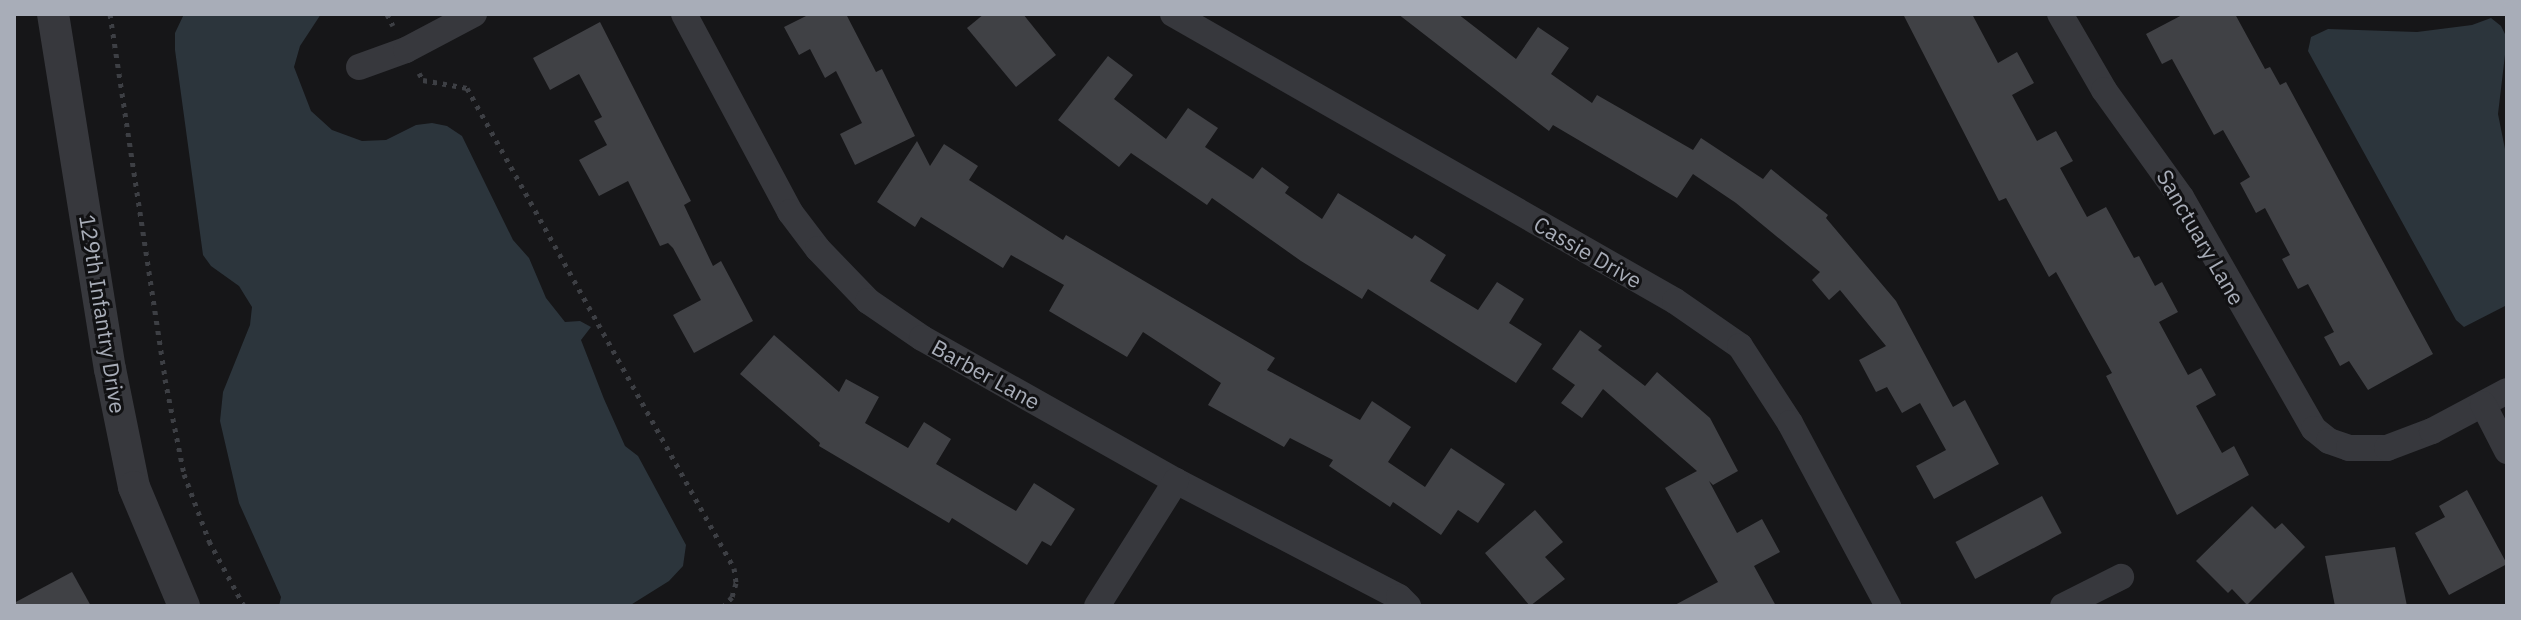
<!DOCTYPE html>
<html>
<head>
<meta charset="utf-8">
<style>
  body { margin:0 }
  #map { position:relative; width:2521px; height:620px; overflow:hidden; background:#161618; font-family:"IBM Plex Sans",sans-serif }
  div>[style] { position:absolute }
  .water>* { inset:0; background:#2c353c }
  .building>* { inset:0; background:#404145; transform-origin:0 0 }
  .path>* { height:5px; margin-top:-2.5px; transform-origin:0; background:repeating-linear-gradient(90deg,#3d3f44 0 4px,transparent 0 10px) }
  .minor>* { height:26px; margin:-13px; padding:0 13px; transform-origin:13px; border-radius:13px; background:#37383d }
  .tertiary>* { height:32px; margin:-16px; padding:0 16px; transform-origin:16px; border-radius:16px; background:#37383d }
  span { translate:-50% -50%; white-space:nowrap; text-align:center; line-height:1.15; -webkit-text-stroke:6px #111113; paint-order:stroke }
  .street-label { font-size:22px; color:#a8adb8 }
  .frame { position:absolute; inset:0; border:16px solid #a8adb8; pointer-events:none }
</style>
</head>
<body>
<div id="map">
  <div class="water">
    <div style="clip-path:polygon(184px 14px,321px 14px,300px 46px,294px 67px,311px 111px,332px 130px,362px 141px,386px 140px,416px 125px,432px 123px,447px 126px,462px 136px,513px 240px,529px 258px,546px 298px,565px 322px,580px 321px,591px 327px,581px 340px,604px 399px,625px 446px,638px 456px,686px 545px,683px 566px,669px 581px,629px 606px,279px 606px,281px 597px,239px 503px,220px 421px,223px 392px,250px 325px,252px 307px,239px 286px,211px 266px,203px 255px,175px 50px,175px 33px)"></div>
    <div style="clip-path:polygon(2491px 18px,2501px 26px,2507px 38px,2498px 114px,2507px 159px,2507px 305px,2464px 327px,2456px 320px,2308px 51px,2311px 37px,2328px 29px,2417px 32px,2472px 25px)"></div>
  </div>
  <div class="building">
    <div style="clip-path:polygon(810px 14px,846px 14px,876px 72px,882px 69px,915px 136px,855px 165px,840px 134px,862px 123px,836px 71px,825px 78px,810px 49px,799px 55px,784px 27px)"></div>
    <div style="clip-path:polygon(984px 14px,1023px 14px,1056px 55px,1016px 87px,967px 28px)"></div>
    <div style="clip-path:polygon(1398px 14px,1458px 14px,1516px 59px,1538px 27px,1569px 48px,1551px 74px,1592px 103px,1597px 95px,1693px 150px,1701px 138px,1763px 179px,1771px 169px,1828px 215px,1826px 218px,1896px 301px,1953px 407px,1965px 400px,1999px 464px,1934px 499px,1916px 466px,1946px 450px,1920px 403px,1902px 413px,1887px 387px,1876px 392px,1859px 360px,1886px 346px,1840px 290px,1829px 300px,1812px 280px,1820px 272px,1736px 203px,1693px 174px,1677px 198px,1553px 125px,1549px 131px)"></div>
    <div style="clip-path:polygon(1903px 14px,1972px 14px,1998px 63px,2017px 52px,2034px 83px,2012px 95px,2037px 141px,2056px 131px,2073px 161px,2060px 168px,2087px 217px,2106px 207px,2134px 258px,2139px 256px,2155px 286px,2162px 282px,2178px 312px,2159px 322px,2188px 375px,2201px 368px,2216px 395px,2196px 406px,2222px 453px,2234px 446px,2249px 475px,2177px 515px,2106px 376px,2112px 373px,2056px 272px,2049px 277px,2006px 198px,1999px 201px)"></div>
    <div style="clip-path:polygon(2184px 14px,2235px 14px,2265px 69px,2270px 67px,2280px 85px,2286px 82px,2433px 354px,2368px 390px,2349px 361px,2340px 366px,2324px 337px,2334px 332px,2308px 284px,2298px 289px,2282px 259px,2290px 255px,2265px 208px,2256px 213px,2240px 183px,2250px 177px,2223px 130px,2214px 135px,2172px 59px,2162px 64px,2146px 34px)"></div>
    <div style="clip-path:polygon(600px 22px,691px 201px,684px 205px,713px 266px,721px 261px,753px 321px,694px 353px,673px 315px,701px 300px,673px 248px,668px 243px,660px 246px,628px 181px,599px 196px,579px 160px,607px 145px,594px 121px,602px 117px,579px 74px,550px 90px,533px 58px)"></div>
    <div style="clip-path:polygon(1108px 56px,1133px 75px,1114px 99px,1166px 139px,1188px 108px,1218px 128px,1205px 147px,1253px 179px,1262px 167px,1289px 187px,1285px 193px,1322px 219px,1338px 193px,1412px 239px,1415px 235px,1446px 255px,1430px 281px,1478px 310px,1497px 282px,1524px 299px,1509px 323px,1542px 344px,1516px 383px,1368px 289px,1362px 299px,1301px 261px,1212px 198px,1207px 205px,1131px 153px,1119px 167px,1058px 120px)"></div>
    <div style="clip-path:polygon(917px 141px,930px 166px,944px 144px,978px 166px,969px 180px,1063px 240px,1066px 235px,1275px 358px,1267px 370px,1360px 420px,1372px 401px,1411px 427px,1388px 462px,1425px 487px,1451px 448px,1505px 484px,1478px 523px,1458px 510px,1441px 535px,1393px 502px,1390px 507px,1329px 466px,1333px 460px,1290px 438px,1284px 447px,1208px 405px,1221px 383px,1143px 332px,1127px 357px,1049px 311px,1064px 285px,1011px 255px,1003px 268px,921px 217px,915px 227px,877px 202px)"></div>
    <div style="clip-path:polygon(1580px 330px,1602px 346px,1598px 350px,1645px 386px,1657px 372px,1710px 418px,1738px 471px,1713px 485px,1709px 481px,1737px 533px,1762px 519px,1780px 552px,1754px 566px,1776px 606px,1673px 606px,1718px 582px,1665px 488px,1697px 471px,1603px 389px,1582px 418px,1561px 403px,1575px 385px,1552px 369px)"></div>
    <div style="clip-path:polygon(774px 335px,839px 392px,846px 379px,879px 397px,865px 423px,908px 448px,924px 422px,951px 439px,936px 464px,985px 493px,1016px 511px,1034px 483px,1075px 509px,1051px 546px,1042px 541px,1027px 565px,952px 518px,949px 523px,819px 446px,820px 443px,740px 374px)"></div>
    <div style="clip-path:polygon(2467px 490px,2507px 564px,2449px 595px,2415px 533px,2445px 517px,2439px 506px)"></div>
    <div style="left:2042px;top:496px;width:42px;height:98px;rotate:62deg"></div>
    <div style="clip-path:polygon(2252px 506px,2275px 529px,2282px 523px,2305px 547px,2247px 605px,2232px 589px,2228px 593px,2196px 561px)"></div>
    <div style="clip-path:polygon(1535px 510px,1563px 542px,1545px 557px,1565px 579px,1530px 606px,1485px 553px)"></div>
    <div style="clip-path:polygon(2395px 547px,2407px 606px,2335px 606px,2325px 556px)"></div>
    <div style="clip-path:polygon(72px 572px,91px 606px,14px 606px,14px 603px)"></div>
  </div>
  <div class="path">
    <div style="left:110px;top:14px;width:369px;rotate:81.4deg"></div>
    <div style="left:165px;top:379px;width:97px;rotate:78.7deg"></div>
    <div style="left:184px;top:474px;width:72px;rotate:69.5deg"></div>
    <div style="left:209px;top:541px;width:74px;rotate:61.7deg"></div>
    <div style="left:387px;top:14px;width:13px;rotate:63deg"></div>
    <div style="left:419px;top:73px;width:8px;rotate:60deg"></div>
    <div style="left:423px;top:80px;width:45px;rotate:10.3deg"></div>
    <div style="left:467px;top:88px;width:549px;rotate:60.92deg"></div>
    <div style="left:734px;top:568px;width:15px;rotate:82deg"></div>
    <div style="left:736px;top:583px;width:15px;rotate:106deg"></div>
    <div style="left:732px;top:597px;width:12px;rotate:132deg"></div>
  </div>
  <div class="minor">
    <div style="left:684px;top:14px;width:225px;rotate:61.8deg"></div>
    <div style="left:790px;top:212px;width:46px;rotate:52.9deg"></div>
    <div style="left:818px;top:249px;width:72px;rotate:46.1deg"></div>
    <div style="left:868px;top:301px;width:65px;rotate:34.4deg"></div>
    <div style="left:922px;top:338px;width:291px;rotate:29.4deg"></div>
    <div style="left:1176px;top:481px;width:251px;rotate:27.5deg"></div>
    <div style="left:1399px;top:597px;width:13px;rotate:45deg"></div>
    <div style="left:1173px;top:14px;width:578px;rotate:29.76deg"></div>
    <div style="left:1675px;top:301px;width:79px;rotate:34.7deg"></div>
    <div style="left:1740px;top:346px;width:92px;rotate:57deg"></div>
    <div style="left:1790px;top:423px;width:208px;rotate:61.8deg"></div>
    <div style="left:2060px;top:14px;width:88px;rotate:59.9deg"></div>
    <div style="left:2104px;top:90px;width:132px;rotate:54.3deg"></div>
    <div style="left:2181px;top:197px;width:267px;rotate:60.2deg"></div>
    <div style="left:2314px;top:429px;width:19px;rotate:39deg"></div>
    <div style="left:2329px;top:441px;width:21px;rotate:19deg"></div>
    <div style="left:2349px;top:448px;width:38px"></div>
    <div style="left:2387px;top:448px;width:48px;rotate:-20.7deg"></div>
    <div style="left:2432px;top:431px;width:85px;rotate:-28.1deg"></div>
    <div style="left:359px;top:67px;width:50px;rotate:-19.9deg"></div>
    <div style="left:406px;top:50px;width:77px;rotate:-27.9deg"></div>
    <div style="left:2483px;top:404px;width:53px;rotate:62.9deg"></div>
    <div style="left:1097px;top:606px;width:148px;rotate:-57.7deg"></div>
    <div style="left:2063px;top:606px;width:65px;rotate:-26.6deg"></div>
  </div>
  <div class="tertiary">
    <div style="left:53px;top:14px;width:360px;rotate:80.9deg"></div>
    <div style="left:110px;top:369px;width:120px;rotate:78.5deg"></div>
    <div style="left:134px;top:487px;width:129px;rotate:67.2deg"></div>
  </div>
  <div class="street-label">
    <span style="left:2201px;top:237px;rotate:60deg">Sanctuary Lane</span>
    <span style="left:1588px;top:252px;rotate:30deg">Cassie Drive</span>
    <span style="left:103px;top:314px;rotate:81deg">129th Infantry Drive</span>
    <span style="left:986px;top:374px;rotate:29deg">Barber Lane</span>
  </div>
  <div class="frame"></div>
</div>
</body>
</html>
